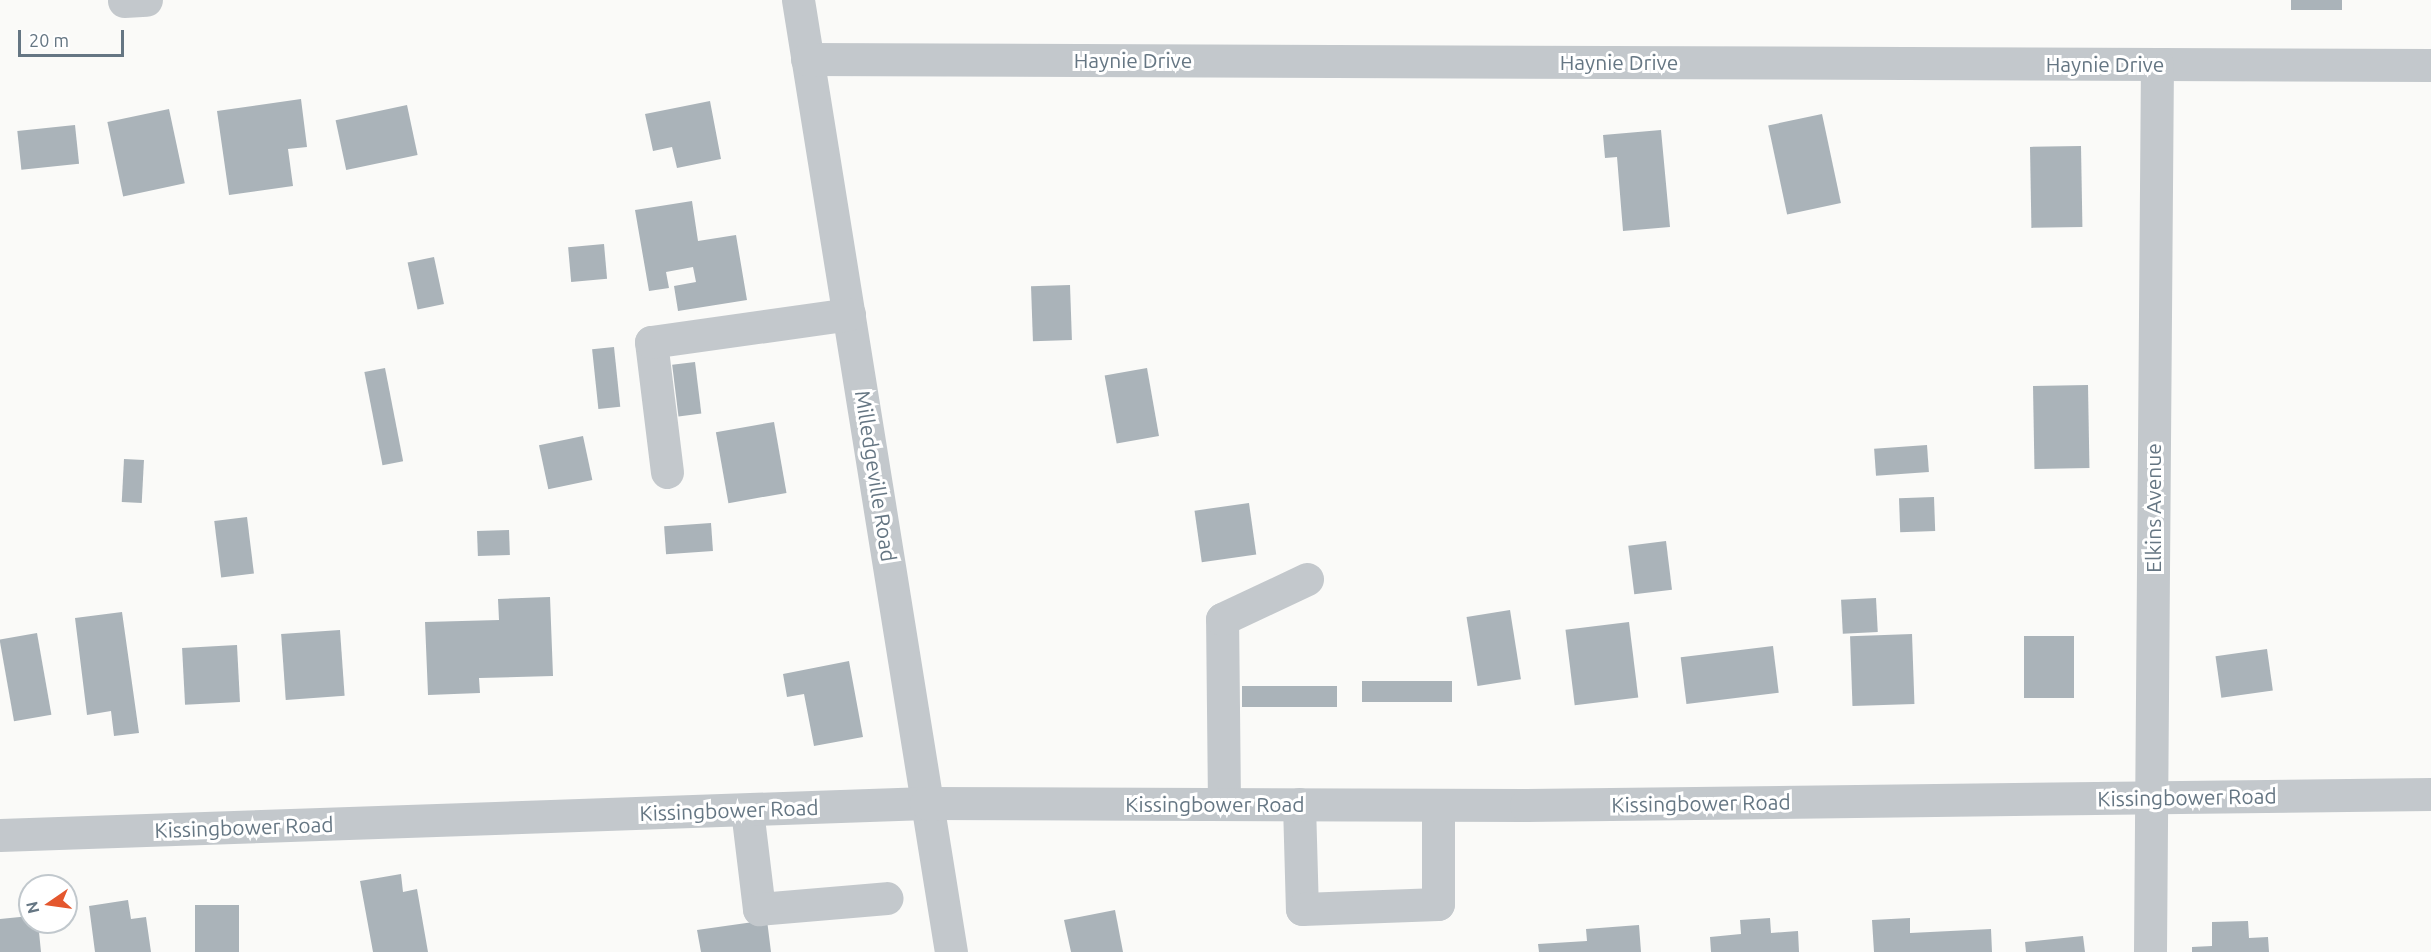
<!DOCTYPE html>
<html>
<head>
<meta charset="utf-8">
<style>
  body { margin:0 }
  #map { position:relative; width:2431px; height:952px; overflow:hidden; background:#fafaf8; font-family:Ubuntu,sans-serif }
  div>[style] { position:absolute }
  .building>* { inset:0; background:#aab3b9; transform-origin:0 0 }
  .minor>* { height:33px; margin:-16.5px; padding:0 16.5px; transform-origin:16.5px; border-radius:16.5px; background:#c3c8cc }
  span { translate:-50% -50%; white-space:nowrap; text-align:center; line-height:1.15; -webkit-text-stroke:6px #fff; paint-order:stroke }
  .street-label { font-size:21px; color:#657683 }
  .north { position:absolute; left:18px; top:874px; width:60px; height:60px; box-sizing:border-box; background:#fff; border:2px solid #c1c8cd; border-radius:50%; rotate:257deg; font-size:16px; font-weight:700; line-height:24px; text-align:center; color:#657683 }
  .north::after { content:''; display:block; margin:auto; width:21px; height:27px; background:#e4572e; clip-path:polygon(50% 0,100% 100%,50% 72%,0 100%) }
  .scale { position:absolute; left:18px; top:30px; width:106px; height:27px; box-sizing:border-box; border:3px solid #657683; border-top:0; padding-left:8px; font-size:18px; line-height:21px; white-space:nowrap; color:#657683; -webkit-text-stroke:4px #fff; paint-order:stroke }
</style>
</head>
<body>
<div id="map">
  <div class="building">
    <div style="left:2291px;top:0;width:51px;height:10px"></div>
    <div style="clip-path:polygon(301px 99px,307px 147px,288px 149px,293px 186px,229px 195px,217px 111px)"></div>
    <div style="clip-path:polygon(710px 101px,721px 159px,677px 168px,672px 147px,653px 151px,645px 114px)"></div>
    <div style="left:407px;top:105px;width:51px;height:73px;rotate:78deg"></div>
    <div style="left:169px;top:109px;width:76px;height:63px;rotate:78deg"></div>
    <div style="left:1822px;top:114px;width:91px;height:55px;rotate:78deg"></div>
    <div style="left:75px;top:125px;width:39px;height:58px;rotate:84deg"></div>
    <div style="clip-path:polygon(1661px 130px,1670px 227px,1623px 231px,1617px 157px,1605px 158px,1603px 135px)"></div>
    <div style="left:2081px;top:146px;width:81px;height:51px;rotate:89deg"></div>
    <div style="clip-path:polygon(692px 201px,698px 241px,736px 235px,747px 300px,678px 311px,674px 286px,696px 282px,693px 267px,666px 272px,669px 288px,649px 291px,635px 210px)"></div>
    <div style="left:604px;top:244px;width:35px;height:36px;rotate:85deg"></div>
    <div style="left:434px;top:257px;width:48px;height:27px;rotate:78deg"></div>
    <div style="left:1070px;top:285px;width:55px;height:39px;rotate:88deg"></div>
    <div style="left:614px;top:347px;width:60px;height:22px;rotate:84deg"></div>
    <div style="left:695px;top:362px;width:52px;height:23px;rotate:83deg"></div>
    <div style="left:385px;top:368px;width:95px;height:21px;rotate:79deg"></div>
    <div style="left:1147px;top:368px;width:69px;height:43px;rotate:80deg"></div>
    <div style="left:2088px;top:385px;width:83px;height:55px;rotate:89deg"></div>
    <div style="left:774px;top:422px;width:72px;height:59px;rotate:80deg"></div>
    <div style="left:583px;top:436px;width:45px;height:45px;rotate:78deg"></div>
    <div style="left:1927px;top:445px;width:27px;height:53px;rotate:86deg"></div>
    <div style="left:124px;top:459px;width:20px;height:43px;rotate:3deg"></div>
    <div style="left:1934px;top:497px;width:34px;height:35px;rotate:88deg"></div>
    <div style="left:1249px;top:503px;width:52px;height:55px;rotate:82deg"></div>
    <div style="left:247px;top:517px;width:57px;height:33px;rotate:83deg"></div>
    <div style="left:711px;top:523px;width:28px;height:47px;rotate:86deg"></div>
    <div style="left:509px;top:530px;width:25px;height:32px;rotate:88deg"></div>
    <div style="left:1666px;top:541px;width:49px;height:38px;rotate:83deg"></div>
    <div style="clip-path:polygon(550px 597px,553px 676px,479px 678px,480px 693px,428px 695px,425px 622px,499px 620px,498px 599px)"></div>
    <div style="left:1876px;top:598px;width:34px;height:35px;rotate:87deg"></div>
    <div style="left:1510px;top:610px;width:70px;height:44px;rotate:81deg"></div>
    <div style="clip-path:polygon(122px 612px,139px 733px,114px 736px,111px 711px,87px 715px,75px 618px)"></div>
    <div style="left:1629px;top:622px;width:76px;height:64px;rotate:83deg"></div>
    <div style="left:340px;top:630px;width:66px;height:59px;rotate:86deg"></div>
    <div style="left:37px;top:633px;width:83px;height:38px;rotate:80deg"></div>
    <div style="left:1912px;top:634px;width:70px;height:62px;rotate:88deg"></div>
    <div style="left:2024px;top:636px;width:50px;height:62px"></div>
    <div style="left:237px;top:645px;width:57px;height:55px;rotate:87deg"></div>
    <div style="left:1773px;top:646px;width:47px;height:93px;rotate:83deg"></div>
    <div style="left:2267px;top:649px;width:42px;height:52px;rotate:82deg"></div>
    <div style="clip-path:polygon(849px 661px,863px 737px,814px 746px,804px 694px,787px 697px,783px 674px)"></div>
    <div style="left:1452px;top:681px;width:21px;height:90px;rotate:90deg"></div>
    <div style="left:1337px;top:686px;width:21px;height:95px;rotate:90deg"></div>
    <div style="clip-path:polygon(401px 874px,403px 892px,417px 889px,428px 952px,373px 952px,360px 881px)"></div>
    <div style="clip-path:polygon(128px 900px,131px 919px,146px 917px,151px 952px,95px 952px,89px 906px)"></div>
    <div style="left:195px;top:905px;width:44px;height:47px"></div>
    <div style="clip-path:polygon(1115px 910px,1123px 952px,1071px 952px,1064px 920px)"></div>
    <div style="clip-path:polygon(30px 916px,30px 922px,38px 922px,41px 952px,0 952px,0 919px)"></div>
    <div style="clip-path:polygon(1770px 918px,1771px 933px,1798px 931px,1799px 952px,1711px 952px,1710px 937px,1741px 934px,1740px 920px)"></div>
    <div style="clip-path:polygon(1910px 918px,1910px 933px,1991px 929px,1992px 952px,1874px 952px,1872px 920px)"></div>
    <div style="clip-path:polygon(767px 920px,771px 952px,701px 952px,697px 930px)"></div>
    <div style="clip-path:polygon(2248px 921px,2249px 938px,2268px 937px,2269px 952px,2192px 952px,2192px 947px,2212px 946px,2212px 922px)"></div>
    <div style="clip-path:polygon(1639px 925px,1641px 952px,1539px 952px,1538px 944px,1587px 941px,1586px 929px)"></div>
    <div style="clip-path:polygon(2083px 936px,2085px 952px,2026px 952px,2025px 942px)"></div>
  </div>
  <div class="minor">
    <div style="left:798px;top:0;width:964px;rotate:80.87deg"></div>
    <div style="left:124px;top:1px;width:22px;rotate:-3deg"></div>
    <div style="left:807px;top:59px;width:1624px;rotate:0.21deg"></div>
    <div style="left:667px;top:472px;width:131px;rotate:-97deg"></div>
    <div style="left:651px;top:342px;width:200px;rotate:-8deg"></div>
    <div style="left:1224px;top:804px;width:185px;rotate:-90.6deg"></div>
    <div style="left:1222px;top:619px;width:94px;rotate:-25.2deg"></div>
    <div style="left:1299px;top:804px;width:105px;rotate:88.4deg"></div>
    <div style="left:1302px;top:909px;width:136px;rotate:-2.1deg"></div>
    <div style="left:1438px;top:904px;width:99px;rotate:-90deg"></div>
    <div style="left:747px;top:810px;width:100px;rotate:83.1deg"></div>
    <div style="left:759px;top:909px;width:128px;rotate:-4.9deg"></div>
    <div style="left:0;top:835px;width:927px;rotate:-1.98deg"></div>
    <div style="left:926px;top:803px;width:600px;rotate:0.19deg"></div>
    <div style="left:1526px;top:805px;width:905px;rotate:-0.7deg"></div>
    <div style="left:2150px;top:952px;width:888px;rotate:-89.55deg"></div>
  </div>
  <div class="street-label">
    <span style="left:1133px;top:60px">Haynie Drive</span>
    <span style="left:1619px;top:62px">Haynie Drive</span>
    <span style="left:2105px;top:64px">Haynie Drive</span>
    <span style="left:876px;top:476px;rotate:81deg">Milledgeville Road</span>
    <span style="left:2153px;top:508px;rotate:-90deg">Elkins Avenue</span>
    <span style="left:2187px;top:797px;rotate:-1deg">Kissingbower Road</span>
    <span style="left:1701px;top:803px;rotate:-1deg">Kissingbower Road</span>
    <span style="left:1215px;top:804px">Kissingbower Road</span>
    <span style="left:729px;top:810px;rotate:-2deg">Kissingbower Road</span>
    <span style="left:244px;top:827px;rotate:-2deg">Kissingbower Road</span>
  </div>
  <div class="north">N</div>
  <div class="scale">20 m</div>
</div>
</body>
</html>
